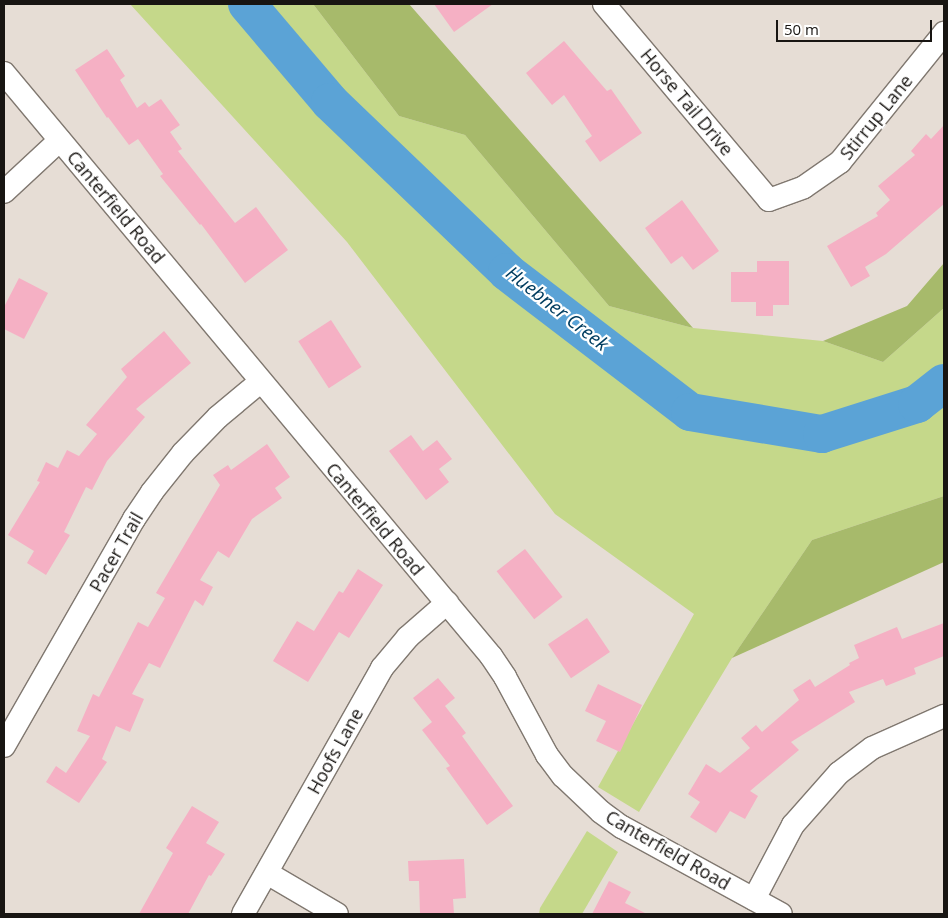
<!DOCTYPE html>
<html>
<head>
<meta charset="utf-8">
<style>
  body { margin:0 }
  #map { position:relative; width:948px; height:918px; overflow:hidden; background:#e6ddd5; font-family:"Open Sans",sans-serif }
  div>[style] { position:absolute }
  .green>* { inset:0; background:#c5d88a }
  .forest>* { inset:0; background:#a7ba6b }
  .river>* { height:38px; margin:-19px; padding:0 19px; transform-origin:19px; border-radius:19px; background:#5ba3d6 }
  .building>* { inset:0; background:#f5b0c4; transform-origin:0 0 }
  .roads { filter:drop-shadow(1px 0 #807870) drop-shadow(-1px 0 #807870) drop-shadow(0 1px #807870) drop-shadow(0 -1px #807870) }
  .minor>* { height:22px; margin:-11px; padding:0 11px; transform-origin:11px; border-radius:11px; background:#fff }
  span { translate:-50% -50%; white-space:nowrap; text-align:center; line-height:1.15; -webkit-text-stroke:4.5px #fff; paint-order:stroke }
  .street-label { font-size:18px; color:#181512 }
  .water-label { font-size:19px; color:#013d60; font-style:italic }
  .frame { position:absolute; inset:0; border:5px solid #181512; pointer-events:none }
  .scale { position:absolute; left:776px; top:20px; width:156px; height:22px; box-sizing:border-box; border:2px solid #181512; border-top:0; padding-left:6px; font-size:15px; line-height:18px; white-space:nowrap; color:#181512; -webkit-text-stroke:4px #fff; paint-order:stroke }
</style>
</head>
<body>
<div id="map">
  <div class="green">
    <div style="clip-path:polygon(130px 4px,313px 4px,399px 116px,465px 135px,609px 306px,693px 328px,823px 341px,883px 362px,944px 308px,944px 496px,812px 540px,732px 658px,639px 812px,598px 787px,694px 614px,555px 514px,347px 242px)"></div>
    <div style="clip-path:polygon(587px 831px,618px 852px,582px 914px,539px 914px,540px 908px)"></div>
  </div>
  <div class="forest">
    <div style="clip-path:polygon(313px 4px,409px 4px,693px 328px,609px 306px,465px 135px,399px 116px)"></div>
    <div style="clip-path:polygon(944px 263px,944px 308px,883px 362px,823px 341px,907px 306px)"></div>
    <div style="clip-path:polygon(944px 496px,944px 562px,732px 658px,812px 540px)"></div>
  </div>
  <div class="river">
    <div style="left:247px;top:4px;width:128px;rotate:49.7deg"></div>
    <div style="left:330px;top:102px;width:245px;rotate:43.8deg"></div>
    <div style="left:507px;top:272px;width:230px;rotate:37.4deg"></div>
    <div style="left:690px;top:412px;width:134px;rotate:9.5deg"></div>
    <div style="left:822px;top:434px;width:100px;rotate:-17.5deg"></div>
    <div style="left:917px;top:404px;width:34px;rotate:-38deg"></div>
  </div>
  <div class="building">
    <div style="clip-path:polygon(434px 4px,493px 4px,454px 32px)"></div>
    <div style="clip-path:polygon(564px 41px,607px 91px,611px 89px,642px 133px,600px 162px,585px 141px,592px 136px,564px 95px,552px 105px,526px 73px)"></div>
    <div style="clip-path:polygon(107px 49px,125px 76px,120px 80px,137px 108px,145px 102px,149px 107px,161px 99px,180px 125px,170px 132px,182px 149px,178px 151px,235px 223px,256px 207px,288px 250px,245px 283px,201px 224px,200px 225px,160px 176px,163px 174px,138px 139px,129px 145px,108px 117px,107px 118px,75px 70px)"></div>
    <div style="clip-path:polygon(944px 125px,944px 204px,886px 254px,865px 267px,870px 276px,851px 287px,827px 246px,878px 216px,876px 213px,890px 200px,878px 186px,915px 155px,911px 151px,926px 134px,931px 139px)"></div>
    <div style="clip-path:polygon(682px 200px,719px 251px,693px 270px,682px 256px,671px 264px,645px 228px)"></div>
    <div style="clip-path:polygon(757px 261px,789px 261px,789px 305px,773px 305px,773px 316px,756px 316px,756px 302px,731px 302px,731px 272px,757px 272px)"></div>
    <div style="clip-path:polygon(19px 278px,48px 293px,24px 339px,4px 329px,4px 307px)"></div>
    <div style="left:331px;top:320px;width:56px;height:39px;rotate:57deg"></div>
    <div style="clip-path:polygon(164px 331px,191px 363px,136px 409px,145px 417px,107px 461px,92px 490px,86px 487px,64px 532px,70px 535px,46px 575px,27px 563px,34px 551px,8px 535px,40px 482px,37px 481px,46px 462px,58px 468px,67px 450px,79px 456px,97px 434px,86px 425px,127px 377px,121px 369px)"></div>
    <div style="clip-path:polygon(411px 435px,423px 451px,437px 440px,452px 459px,439px 469px,449px 482px,426px 500px,389px 451px)"></div>
    <div style="clip-path:polygon(267px 444px,290px 477px,275px 488px,282px 498px,252px 519px,229px 558px,218px 551px,200px 580px,213px 587px,203px 606px,195px 600px,160px 668px,149px 663px,132px 694px,144px 699px,130px 732px,116px 726px,102px 759px,107px 762px,79px 803px,46px 782px,56px 766px,66px 773px,90px 736px,77px 731px,93px 694px,99px 697px,138px 622px,148px 627px,165px 598px,156px 593px,220px 485px,213px 475px,228px 465px,231px 470px)"></div>
    <div style="left:525px;top:549px;width:61px;height:36px;rotate:52deg"></div>
    <div style="clip-path:polygon(358px 569px,383px 585px,349px 638px,339px 632px,308px 682px,273px 661px,297px 621px,314px 631px,339px 591px,343px 593px)"></div>
    <div style="left:587px;top:618px;width:41px;height:47px;rotate:56deg"></div>
    <div style="clip-path:polygon(944px 623px,944px 656px,914px 668px,916px 674px,886px 686px,883px 679px,849px 692px,855px 702px,791px 742px,799px 750px,750px 791px,758px 796px,745px 819px,730px 811px,716px 833px,690px 817px,700px 802px,688px 794px,706px 764px,720px 773px,750px 748px,741px 738px,756px 725px,762px 732px,799px 700px,793px 690px,810px 679px,815px 687px,850px 665px,849px 663px,859px 658px,854px 645px,897px 627px,902px 639px)"></div>
    <div style="clip-path:polygon(438px 678px,455px 698px,445px 706px,466px 733px,462px 736px,513px 806px,487px 825px,446px 768px,450px 766px,422px 730px,432px 722px,413px 698px)"></div>
    <div style="clip-path:polygon(598px 684px,642px 705px,620px 752px,596px 741px,606px 721px,585px 711px)"></div>
    <div style="clip-path:polygon(192px 806px,219px 822px,206px 843px,225px 854px,211px 876px,209px 875px,188px 914px,139px 914px,173px 853px,166px 848px)"></div>
    <div style="clip-path:polygon(464px 859px,466px 898px,453px 899px,454px 914px,420px 914px,419px 881px,409px 881px,408px 861px)"></div>
    <div style="clip-path:polygon(609px 881px,631px 892px,625px 903px,647px 914px,592px 914px)"></div>
  </div>
  <div class="roads">
    <div class="minor">
      <div style="left:604px;top:4px;width:256px;rotate:49.9deg"></div>
      <div style="left:769px;top:200px;width:37px;rotate:-20deg"></div>
      <div style="left:804px;top:187px;width:44px;rotate:-34.8deg"></div>
      <div style="left:840px;top:162px;width:166px;rotate:-51.1deg"></div>
      <div style="left:4px;top:73px;width:760px;rotate:50.13deg"></div>
      <div style="left:491px;top:656px;width:25px;rotate:56deg"></div>
      <div style="left:505px;top:677px;width:89px;rotate:61.7deg"></div>
      <div style="left:547px;top:755px;width:26px;rotate:53deg"></div>
      <div style="left:563px;top:776px;width:52px;rotate:43.5deg"></div>
      <div style="left:601px;top:812px;width:26px;rotate:36deg"></div>
      <div style="left:622px;top:827px;width:181px;rotate:28.7deg"></div>
      <div style="left:4px;top:192px;width:76px;rotate:-42.9deg"></div>
      <div style="left:4px;top:746px;width:262px;rotate:-60.2deg"></div>
      <div style="left:134px;top:519px;width:32px;rotate:-56deg"></div>
      <div style="left:152px;top:492px;width:50px;rotate:-51.5deg"></div>
      <div style="left:183px;top:453px;width:50px;rotate:-45.8deg"></div>
      <div style="left:218px;top:417px;width:55px;rotate:-39.8deg"></div>
      <div style="left:267px;top:873px;width:81px;rotate:30.4deg"></div>
      <div style="left:754px;top:899px;width:84px;rotate:-62.2deg"></div>
      <div style="left:793px;top:825px;width:69px;rotate:-48.5deg"></div>
      <div style="left:839px;top:773px;width:41px;rotate:-37.1deg"></div>
      <div style="left:872px;top:748px;width:79px;rotate:-24deg"></div>
      <div style="left:243px;top:914px;width:283px;rotate:-60.5deg"></div>
      <div style="left:382px;top:668px;width:40px;rotate:-50deg"></div>
      <div style="left:408px;top:637px;width:52px;rotate:-41.1deg"></div>
    </div>
  </div>
  <div class="street-label">
    <span style="left:687px;top:102px;rotate:50deg">Horse Tail Drive</span>
    <span style="left:876px;top:117px;rotate:-51deg">Stirrup Lane</span>
    <span style="left:116px;top:207px;rotate:50deg">Canterfield Road</span>
    <span style="left:375px;top:519px;rotate:50deg">Canterfield Road</span>
    <span style="left:116px;top:552px;rotate:-60deg">Pacer Trail</span>
    <span style="left:335px;top:751px;rotate:-61deg">Hoofs Lane</span>
    <span style="left:668px;top:850px;rotate:30deg">Canterfield Road</span>
  </div>
  <div class="water-label">
    <span style="left:557px;top:309px;rotate:38deg">Huebner Creek</span>
  </div>
  <div class="frame"></div>
  <div class="scale">50 m</div>
</div>
</body>
</html>
